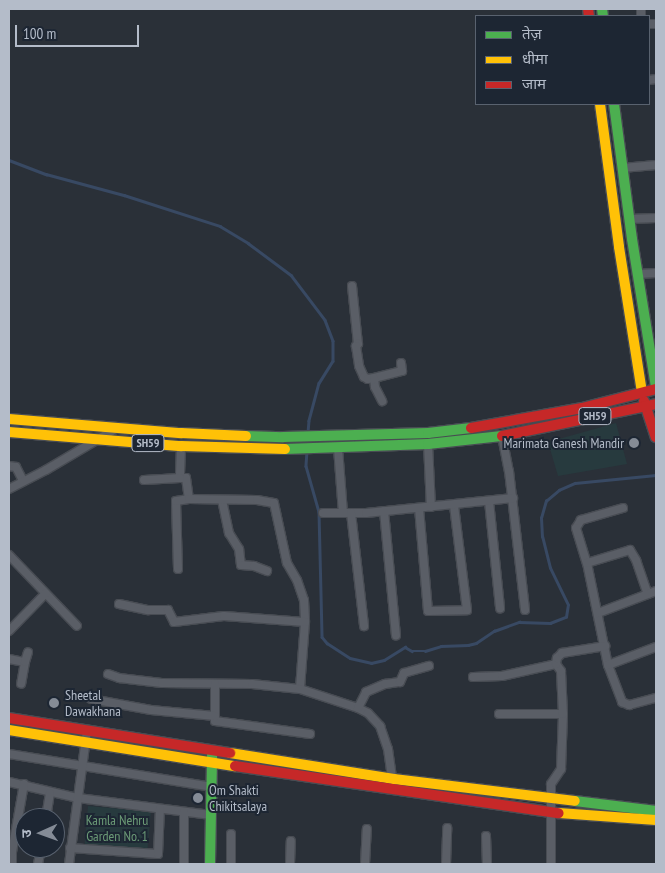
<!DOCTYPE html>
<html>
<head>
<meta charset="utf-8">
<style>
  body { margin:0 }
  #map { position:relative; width:665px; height:873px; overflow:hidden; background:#2a3038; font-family:"PT Sans Narrow","Noto Sans Devanagari",sans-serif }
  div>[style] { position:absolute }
  .green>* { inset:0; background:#273a3e; transform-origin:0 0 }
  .stream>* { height:2.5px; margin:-1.25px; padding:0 1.25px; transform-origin:1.25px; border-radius:1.25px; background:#384963 }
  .roads { filter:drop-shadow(1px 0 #484c53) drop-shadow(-1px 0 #484c53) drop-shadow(0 1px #484c53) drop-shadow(0 -1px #484c53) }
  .street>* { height:8px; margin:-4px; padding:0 4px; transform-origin:4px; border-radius:4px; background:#5a5e66 }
  .fast>* { height:10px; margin:-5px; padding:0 5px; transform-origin:5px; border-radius:5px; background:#4caf50 }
  .slow>* { height:10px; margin:-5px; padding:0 5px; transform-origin:5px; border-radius:5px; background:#ffc107 }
  .jam>* { height:10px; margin:-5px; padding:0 5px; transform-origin:5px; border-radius:5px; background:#c62828 }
  .dots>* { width:14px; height:14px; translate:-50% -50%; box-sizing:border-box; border:2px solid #1d2633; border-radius:50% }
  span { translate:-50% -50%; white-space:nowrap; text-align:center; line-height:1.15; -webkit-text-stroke:4px #1d2633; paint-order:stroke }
  .shield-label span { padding:1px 4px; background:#1d2633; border:1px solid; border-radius:4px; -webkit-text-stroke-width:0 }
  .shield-label { font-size:12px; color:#b4bcc9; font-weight:700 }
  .poi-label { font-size:14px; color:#b4bcc9 }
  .right { translate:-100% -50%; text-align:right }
  .left { translate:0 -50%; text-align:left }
  .park-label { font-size:14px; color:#6b9a76 }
  .frame { position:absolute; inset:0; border:10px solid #b4bcc9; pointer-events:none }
  .legend { position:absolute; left:475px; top:15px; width:175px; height:90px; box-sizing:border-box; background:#1d2633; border:1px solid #59626f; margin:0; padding:6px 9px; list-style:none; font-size:15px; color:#b4bcc9 }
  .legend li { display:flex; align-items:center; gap:10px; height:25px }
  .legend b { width:25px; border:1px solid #59626f }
  .north { position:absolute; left:15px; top:808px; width:50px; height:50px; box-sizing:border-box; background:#1d2633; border:1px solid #59626f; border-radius:50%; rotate:268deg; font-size:14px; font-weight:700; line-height:20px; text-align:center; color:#b4bcc9 }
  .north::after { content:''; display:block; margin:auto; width:18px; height:22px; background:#848b96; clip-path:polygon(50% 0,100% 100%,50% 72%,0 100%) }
  .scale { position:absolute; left:15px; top:25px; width:124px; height:22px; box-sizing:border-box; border:2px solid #b4bcc9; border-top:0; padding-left:6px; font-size:15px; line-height:18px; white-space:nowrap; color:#b4bcc9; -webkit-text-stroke:4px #1d2633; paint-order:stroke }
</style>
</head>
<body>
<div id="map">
  <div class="green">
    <div style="clip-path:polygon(616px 423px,627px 464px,558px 476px,548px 442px)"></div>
    <div style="left:88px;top:806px;width:63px;height:39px;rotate:5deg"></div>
  </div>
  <div class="stream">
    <div style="left:9px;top:160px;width:40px;rotate:21deg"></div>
    <div style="left:46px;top:174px;width:81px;rotate:15.1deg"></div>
    <div style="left:124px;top:195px;width:101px;rotate:17.9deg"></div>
    <div style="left:220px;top:226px;width:33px;rotate:31deg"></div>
    <div style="left:248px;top:243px;width:54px;rotate:36.7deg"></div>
    <div style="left:291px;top:275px;width:56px;rotate:52.9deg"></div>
    <div style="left:325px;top:320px;width:22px;rotate:69deg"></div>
    <div style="left:333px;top:341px;width:20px;rotate:90deg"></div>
    <div style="left:333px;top:361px;width:26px;rotate:122deg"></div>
    <div style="left:319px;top:383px;width:39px;rotate:105deg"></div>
    <div style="left:309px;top:421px;width:12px;rotate:95deg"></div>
    <div style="left:307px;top:451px;width:15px;rotate:94deg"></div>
    <div style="left:306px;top:466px;width:48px;rotate:74.2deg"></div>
    <div style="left:319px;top:512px;width:125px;rotate:88.6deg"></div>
    <div style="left:322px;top:637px;width:8px;rotate:50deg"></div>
    <div style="left:327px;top:643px;width:27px;rotate:33deg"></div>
    <div style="left:350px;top:658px;width:22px;rotate:13deg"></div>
    <div style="left:371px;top:663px;width:13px;rotate:-13deg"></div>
    <div style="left:384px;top:660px;width:25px;rotate:-32deg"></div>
    <div style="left:405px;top:647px;width:8px;rotate:30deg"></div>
    <div style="left:412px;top:651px;width:13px"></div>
    <div style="left:425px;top:651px;width:17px;rotate:-17deg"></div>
    <div style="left:441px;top:646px;width:27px;rotate:-2deg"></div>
    <div style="left:468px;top:645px;width:8px;rotate:-14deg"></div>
    <div style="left:476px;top:643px;width:22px;rotate:-34deg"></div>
    <div style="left:494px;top:631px;width:27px;rotate:-20deg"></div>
    <div style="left:519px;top:622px;width:31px;rotate:2deg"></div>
    <div style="left:550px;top:623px;width:17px;rotate:-21deg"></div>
    <div style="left:566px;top:617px;width:12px;rotate:-81deg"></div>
    <div style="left:568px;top:605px;width:41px;rotate:-115.9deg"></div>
    <div style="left:550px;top:568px;width:32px;rotate:-104deg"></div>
    <div style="left:542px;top:537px;width:19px;rotate:-93deg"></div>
    <div style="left:541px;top:518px;width:18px;rotate:-74deg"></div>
    <div style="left:546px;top:501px;width:17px;rotate:-40deg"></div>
    <div style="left:559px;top:490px;width:17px;rotate:-24deg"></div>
    <div style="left:575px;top:483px;width:81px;rotate:-5.6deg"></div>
  </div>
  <div class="roads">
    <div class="street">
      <div style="left:641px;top:9px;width:7px;rotate:90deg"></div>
      <div style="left:649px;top:24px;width:7px"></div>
      <div style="left:649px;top:80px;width:7px;rotate:-8deg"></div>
      <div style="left:622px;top:168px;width:34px;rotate:-5deg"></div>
      <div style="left:629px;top:219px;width:27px;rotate:-2deg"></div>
      <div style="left:637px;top:274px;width:19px;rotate:-3deg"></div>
      <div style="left:352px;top:286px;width:58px;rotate:84.1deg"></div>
      <div style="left:358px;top:344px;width:3px;rotate:135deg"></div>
      <div style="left:356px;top:346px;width:20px;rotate:81deg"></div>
      <div style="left:359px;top:366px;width:12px;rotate:66deg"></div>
      <div style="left:364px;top:377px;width:4px;rotate:27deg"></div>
      <div style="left:368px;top:379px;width:6px;rotate:-9deg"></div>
      <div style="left:374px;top:378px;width:29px;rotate:-14deg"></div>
      <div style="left:402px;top:371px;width:8px;rotate:-97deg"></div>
      <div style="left:374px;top:378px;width:9px;rotate:84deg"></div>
      <div style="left:375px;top:387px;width:16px;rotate:63deg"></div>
      <div style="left:502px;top:436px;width:36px;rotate:79deg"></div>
      <div style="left:509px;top:471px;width:140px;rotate:83.4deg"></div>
      <div style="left:428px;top:444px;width:63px;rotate:87.3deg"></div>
      <div style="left:181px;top:446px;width:32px;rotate:92deg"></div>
      <div style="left:180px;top:478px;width:6px"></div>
      <div style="left:186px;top:478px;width:21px;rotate:82deg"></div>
      <div style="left:338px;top:448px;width:65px;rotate:85.6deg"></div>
      <div style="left:9px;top:466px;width:7px;rotate:8deg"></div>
      <div style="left:16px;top:467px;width:16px;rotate:63deg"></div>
      <div style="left:144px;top:480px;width:36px;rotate:-3deg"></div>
      <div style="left:9px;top:489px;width:42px;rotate:-27.2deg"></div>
      <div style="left:46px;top:470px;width:82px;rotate:-30.6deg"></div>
      <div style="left:222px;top:500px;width:34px;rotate:78deg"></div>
      <div style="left:229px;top:533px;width:19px;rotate:58deg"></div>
      <div style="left:239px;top:549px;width:16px;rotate:83deg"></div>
      <div style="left:241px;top:565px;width:13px;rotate:4deg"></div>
      <div style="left:254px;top:566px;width:14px;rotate:21deg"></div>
      <div style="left:489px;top:501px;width:108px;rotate:84.1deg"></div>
      <div style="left:419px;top:508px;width:103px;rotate:85deg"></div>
      <div style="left:428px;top:611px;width:39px;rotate:-1deg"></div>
      <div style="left:467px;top:610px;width:106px;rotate:-97.1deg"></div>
      <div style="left:623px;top:508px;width:44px;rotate:164.1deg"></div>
      <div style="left:581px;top:520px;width:9px;rotate:122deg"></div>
      <div style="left:576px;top:528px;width:37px;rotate:73deg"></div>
      <div style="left:587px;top:563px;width:104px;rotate:78.4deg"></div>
      <div style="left:608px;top:665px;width:40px;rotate:69deg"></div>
      <div style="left:622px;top:702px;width:8px;rotate:23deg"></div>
      <div style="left:629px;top:705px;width:28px;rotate:-15deg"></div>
      <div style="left:384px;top:511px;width:125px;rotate:84.5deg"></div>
      <div style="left:323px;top:513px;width:43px"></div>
      <div style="left:366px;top:513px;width:148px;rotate:-5.8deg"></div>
      <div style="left:351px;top:513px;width:114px;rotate:83.4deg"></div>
      <div style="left:9px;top:555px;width:98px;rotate:46.2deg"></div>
      <div style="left:587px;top:563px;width:45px;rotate:-16.8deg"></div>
      <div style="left:630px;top:550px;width:12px;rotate:59deg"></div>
      <div style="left:636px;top:560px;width:36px;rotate:71deg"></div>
      <div style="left:178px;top:569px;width:68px;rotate:-91.7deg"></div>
      <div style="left:176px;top:501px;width:13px;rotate:-9deg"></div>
      <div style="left:189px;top:499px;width:68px;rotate:0.8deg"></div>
      <div style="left:257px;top:500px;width:17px;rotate:10deg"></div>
      <div style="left:274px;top:503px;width:61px;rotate:77.8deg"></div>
      <div style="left:287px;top:563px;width:20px;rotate:60deg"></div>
      <div style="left:297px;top:580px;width:21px;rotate:71deg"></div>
      <div style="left:304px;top:600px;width:22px;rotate:87deg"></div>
      <div style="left:305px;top:622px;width:67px;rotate:94.3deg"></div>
      <div style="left:119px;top:604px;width:30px;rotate:12deg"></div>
      <div style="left:148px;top:610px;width:20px"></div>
      <div style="left:168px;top:610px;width:13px;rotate:63deg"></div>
      <div style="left:174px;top:622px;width:50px;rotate:-6.8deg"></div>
      <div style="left:224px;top:616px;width:81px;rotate:4.2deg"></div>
      <div style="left:598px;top:613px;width:62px;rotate:-20.8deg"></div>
      <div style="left:9px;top:631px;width:52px;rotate:-45.8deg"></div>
      <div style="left:9px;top:659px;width:16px;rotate:11deg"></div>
      <div style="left:25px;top:662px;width:22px;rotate:100deg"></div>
      <div style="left:25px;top:662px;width:10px;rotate:-73deg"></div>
      <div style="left:608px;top:665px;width:51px;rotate:-20.6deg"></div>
      <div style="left:108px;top:674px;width:12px;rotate:20deg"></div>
      <div style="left:119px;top:678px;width:43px;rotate:6.6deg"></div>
      <div style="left:162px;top:683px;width:90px;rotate:0.6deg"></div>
      <div style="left:252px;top:684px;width:48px;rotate:5.9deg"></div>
      <div style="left:300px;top:689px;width:61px;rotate:18.1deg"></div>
      <div style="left:358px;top:708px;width:11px;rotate:27deg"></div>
      <div style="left:368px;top:713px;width:18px;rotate:47deg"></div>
      <div style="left:380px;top:726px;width:24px;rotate:71deg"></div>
      <div style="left:388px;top:749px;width:34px;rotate:82deg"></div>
      <div style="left:473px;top:677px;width:29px;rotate:-2deg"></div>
      <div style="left:502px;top:676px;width:55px;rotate:-12.5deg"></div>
      <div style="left:215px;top:684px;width:37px;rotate:90deg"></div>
      <div style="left:215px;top:721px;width:96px;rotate:7.8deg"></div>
      <div style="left:91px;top:699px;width:61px;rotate:10.4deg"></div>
      <div style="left:151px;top:710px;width:64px;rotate:5.4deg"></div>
      <div style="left:358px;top:708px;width:18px;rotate:-63deg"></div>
      <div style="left:366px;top:692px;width:21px;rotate:-23deg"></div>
      <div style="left:385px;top:684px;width:15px;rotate:-8deg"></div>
      <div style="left:400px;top:682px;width:10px;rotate:-66deg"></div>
      <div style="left:404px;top:673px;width:26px;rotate:-16deg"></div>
      <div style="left:499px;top:714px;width:64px"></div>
      <div style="left:9px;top:754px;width:206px;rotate:9.2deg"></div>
      <div style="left:9px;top:782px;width:71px;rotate:13.1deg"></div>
      <div style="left:78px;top:798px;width:134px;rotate:7.3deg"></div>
      <div style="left:46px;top:818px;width:25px;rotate:-81deg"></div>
      <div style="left:231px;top:834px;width:30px;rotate:90deg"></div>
      <div style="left:486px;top:836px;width:28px;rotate:88deg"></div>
      <div style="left:70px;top:848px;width:88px;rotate:3.9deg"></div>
      <div style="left:158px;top:854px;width:45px;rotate:-87.5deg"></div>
      <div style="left:12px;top:864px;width:12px;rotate:-90deg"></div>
      <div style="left:12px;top:852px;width:69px;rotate:-80deg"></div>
      <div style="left:38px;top:864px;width:16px;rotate:-79deg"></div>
      <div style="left:69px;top:864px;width:134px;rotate:-82.3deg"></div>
      <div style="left:184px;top:864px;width:52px;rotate:-90deg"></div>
      <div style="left:290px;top:864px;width:23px;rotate:-88deg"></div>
      <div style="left:365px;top:864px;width:35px;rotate:-87deg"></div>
      <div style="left:446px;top:864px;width:36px;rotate:-88deg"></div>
      <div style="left:551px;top:864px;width:80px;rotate:-90deg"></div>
      <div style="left:551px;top:784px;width:18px;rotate:-56deg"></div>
      <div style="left:561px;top:769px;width:55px;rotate:-87.9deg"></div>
      <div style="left:563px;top:714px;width:43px;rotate:-92.7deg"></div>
      <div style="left:561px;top:671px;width:9px;rotate:-126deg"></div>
      <div style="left:556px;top:664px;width:6px;rotate:-81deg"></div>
      <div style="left:557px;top:658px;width:7px;rotate:-45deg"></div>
      <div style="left:562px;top:653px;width:44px;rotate:-9.2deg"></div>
    </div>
    <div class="fast">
      <div style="left:602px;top:9px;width:7px;rotate:82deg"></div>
      <div style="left:614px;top:104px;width:136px;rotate:82.4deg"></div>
      <div style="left:632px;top:239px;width:151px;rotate:80.8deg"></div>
      <div style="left:246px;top:436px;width:37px;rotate:2deg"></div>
      <div style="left:283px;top:437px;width:145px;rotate:-1.6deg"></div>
      <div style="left:428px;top:433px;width:43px;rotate:-6.6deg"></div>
      <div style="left:285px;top:449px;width:143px;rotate:-2deg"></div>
      <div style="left:428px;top:444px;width:74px;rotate:-6.2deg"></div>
      <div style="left:575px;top:801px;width:82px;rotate:7deg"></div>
      <div style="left:210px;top:864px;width:109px;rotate:-88.9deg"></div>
    </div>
    <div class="slow">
      <div style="left:600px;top:104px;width:144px;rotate:82.4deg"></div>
      <div style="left:619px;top:247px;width:147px;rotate:81deg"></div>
      <div style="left:9px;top:419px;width:173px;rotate:4.7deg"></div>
      <div style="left:181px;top:433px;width:65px;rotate:2.6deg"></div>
      <div style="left:9px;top:432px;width:173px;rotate:4.7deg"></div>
      <div style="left:181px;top:446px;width:104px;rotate:1.7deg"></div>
      <div style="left:9px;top:730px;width:229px;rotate:9.1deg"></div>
      <div style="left:230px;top:753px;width:166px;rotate:9deg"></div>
      <div style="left:394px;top:779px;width:182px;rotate:6.9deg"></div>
      <div style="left:559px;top:813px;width:97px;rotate:4.1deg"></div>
    </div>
    <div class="jam">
      <div style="left:588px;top:9px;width:7px;rotate:82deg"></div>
      <div style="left:644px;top:401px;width:38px;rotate:72deg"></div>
      <div style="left:471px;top:428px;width:113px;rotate:-10.2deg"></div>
      <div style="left:582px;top:408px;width:76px;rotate:-14.4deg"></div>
      <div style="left:502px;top:436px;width:157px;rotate:-11.7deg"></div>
      <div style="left:9px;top:718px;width:224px;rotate:9deg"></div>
      <div style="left:235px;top:766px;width:327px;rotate:8.3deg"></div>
    </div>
  </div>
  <div class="dots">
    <div style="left:634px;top:443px;background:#848b96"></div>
    <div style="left:54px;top:703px;background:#848b96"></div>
    <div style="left:198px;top:798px;background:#848b96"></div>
  </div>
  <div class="shield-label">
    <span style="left:595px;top:416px">SH59</span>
    <span style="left:148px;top:443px">SH59</span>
  </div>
  <div class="poi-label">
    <span class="right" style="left:624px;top:443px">Marimata Ganesh Mandir</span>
    <span class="left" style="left:65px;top:703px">Sheetal<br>Dawakhana</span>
    <span class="left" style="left:209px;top:798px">Om Shakti<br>Chikitsalaya</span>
  </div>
  <div class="park-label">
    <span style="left:117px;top:828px">Kamla Nehru<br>Garden No. 1</span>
  </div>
  <div class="frame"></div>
  <ul class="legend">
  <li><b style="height:6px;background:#4caf50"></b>तेज़</li>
  <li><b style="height:6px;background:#ffc107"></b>धीमा</li>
  <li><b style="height:6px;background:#c62828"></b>जाम</li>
  </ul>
  <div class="north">उ</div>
  <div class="scale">100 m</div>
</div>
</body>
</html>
